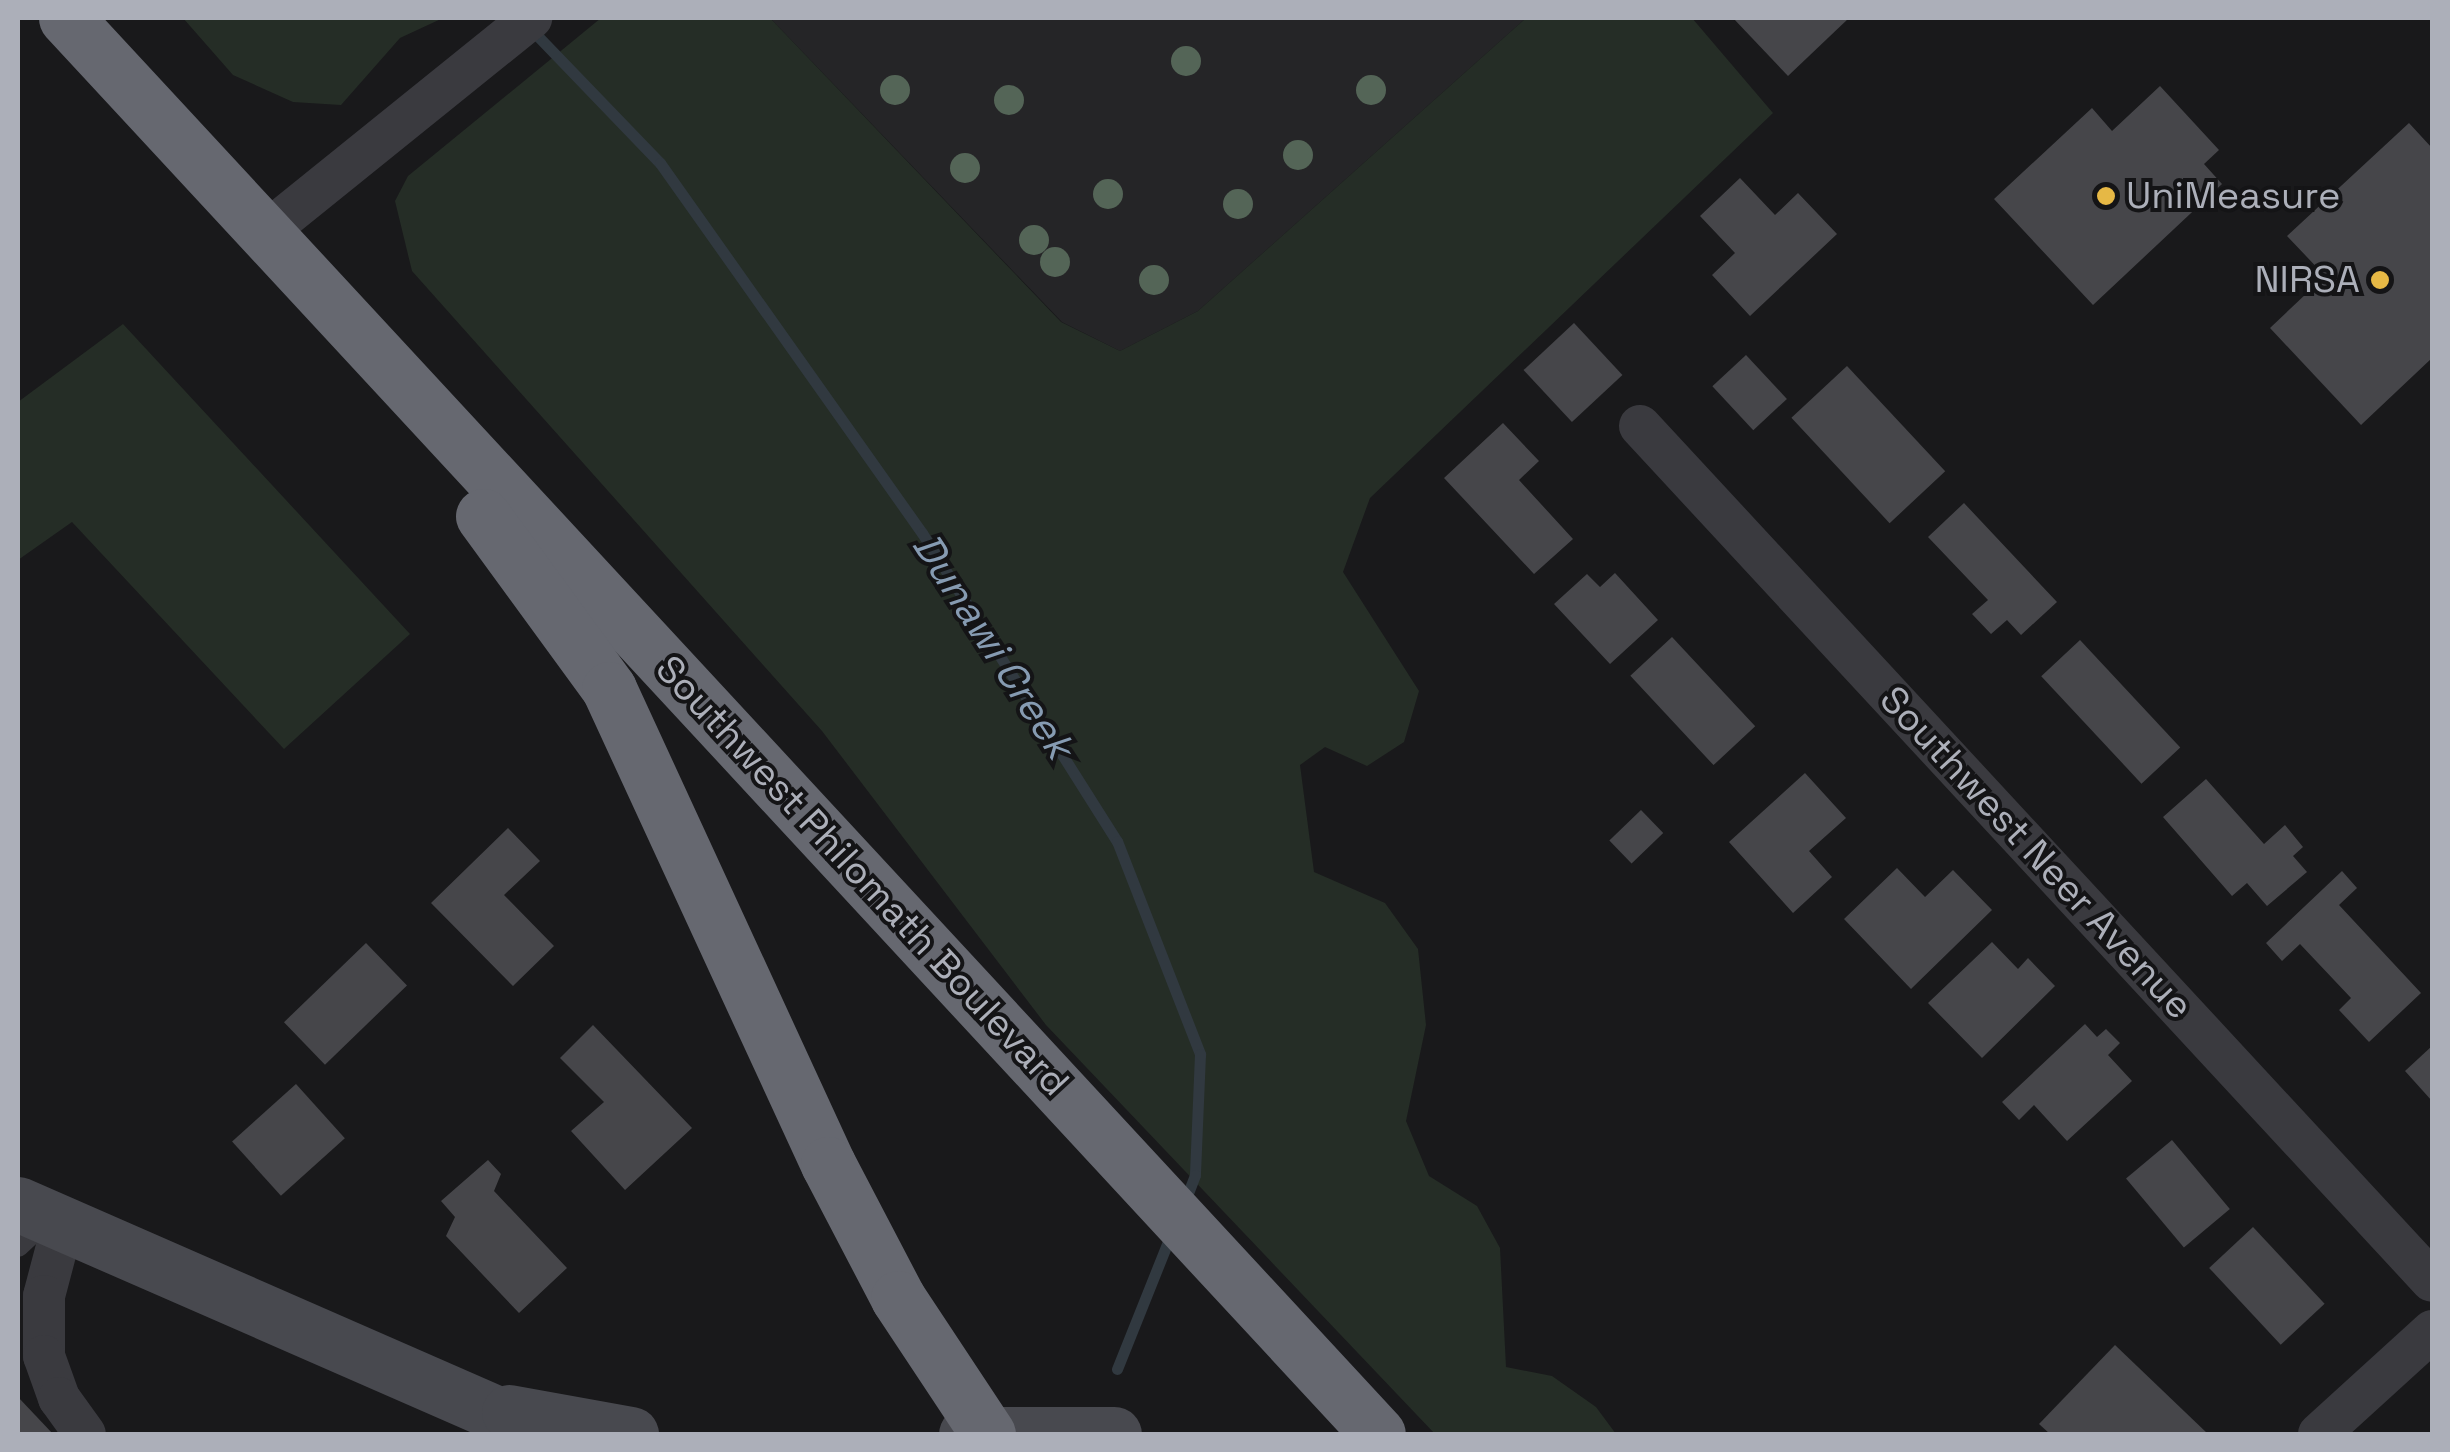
<!DOCTYPE html>
<html>
<head>
<meta charset="utf-8">
<style>
  body { margin:0 }
  #map { position:relative; width:2450px; height:1452px; overflow:hidden; background:#19191b; font-family:"Space Grotesk",sans-serif }
  div>[style] { position:absolute }
  .built>* { inset:0; background:#252527 }
  .green>* { inset:0; background:#252d26 }
  .stream>* { height:11px; margin:-5.5px; padding:0 5.5px; transform-origin:5.5px; border-radius:5.5px; background:#313940 }
  .building>* { inset:0; background:#46464a; transform-origin:0 0 }
  .lane>* { height:22px; margin:-11px; padding:0 11px; transform-origin:11px; border-radius:11px; background:#3a3a3f }
  .street>* { height:42px; margin:-21px; padding:0 21px; transform-origin:21px; border-radius:21px; background:#3a3a3f }
  .secondary>* { height:55px; margin:-27.5px; padding:0 27.5px; transform-origin:27.5px; border-radius:27.5px; background:#48494f }
  .highway>* { height:55px; margin:-27.5px; padding:0 27.5px; transform-origin:27.5px; border-radius:27.5px; background:#666870 }
  .trees>* { width:30px; height:30px; margin:-15px; border-radius:50%; background:#546557 }
  .dots>* { width:28px; height:28px; translate:-50% -50%; box-sizing:border-box; border:5px solid #141416; border-radius:50% }
  span { translate:-50% -50%; white-space:nowrap; text-align:center; line-height:1.15; -webkit-text-stroke:8px #141416; paint-order:stroke }
  .poi-label { font-size:38px; color:#acafb9 }
  .left { translate:0 -50%; text-align:left }
  .right { translate:-100% -50%; text-align:right }
  .street-label { font-size:38px; color:#acafb9 }
  .water-label { font-size:40px; color:#869bb2; font-style:italic }
  .frame { position:absolute; inset:0; border:20px solid #acafb9; pointer-events:none }
</style>
</head>
<body>
<div id="map">
  <div class="built">
    <div style="clip-path:polygon(770px 18px,1526px 18px,1198px 311px,1120px 351px,1062px 322px)"></div>
  </div>
  <div class="green">
    <div style="clip-path:polygon(183px 18px,443px 18px,400px 38px,341px 105px,293px 102px,233px 75px)"></div>
    <div style="clip-path:polygon(601px 18px,770px 18px,1061px 322px,1120px 351px,1198px 311px,1526px 18px,1692px 18px,1773px 113px,1370px 498px,1343px 572px,1419px 691px,1404px 742px,1367px 766px,1325px 747px,1300px 765px,1314px 872px,1385px 903px,1418px 949px,1426px 1025px,1406px 1121px,1429px 1176px,1477px 1206px,1500px 1248px,1506px 1367px,1552px 1376px,1596px 1407px,1616px 1434px,1435px 1434px,1046px 1025px,822px 731px,412px 271px,395px 201px,408px 176px)"></div>
    <div style="clip-path:polygon(123px 324px,410px 634px,284px 749px,72px 522px,18px 560px,18px 402px)"></div>
  </div>
  <div class="stream">
    <div style="left:529px;top:27px;width:189px;rotate:46.1deg"></div>
    <div style="left:660px;top:163px;width:453px;rotate:54.7deg"></div>
    <div style="left:922px;top:533px;width:365px;rotate:57.7deg"></div>
    <div style="left:1117px;top:841px;width:229px;rotate:68.7deg"></div>
    <div style="left:1200px;top:1054px;width:121px;rotate:92.4deg"></div>
    <div style="left:1195px;top:1175px;width:30px;rotate:111deg"></div>
    <div style="left:1117px;top:1369px;width:145px;rotate:-68.2deg"></div>
  </div>
  <div class="building">
    <div style="clip-path:polygon(1733px 18px,1849px 18px,1788px 76px)"></div>
    <div style="clip-path:polygon(2160px 86px,2219px 150px,2204px 164px,2222px 184px,2093px 305px,1994px 199px,2092px 108px,2112px 131px)"></div>
    <div style="clip-path:polygon(2409px 123px,2432px 148px,2432px 358px,2361px 425px,2270px 328px,2325px 276px,2287px 236px)"></div>
    <div style="clip-path:polygon(1740px 178px,1775px 215px,1798px 193px,1837px 234px,1750px 316px,1712px 275px,1735px 253px,1700px 216px)"></div>
    <div style="left:1574px;top:323px;width:71px;height:69px;rotate:47deg"></div>
    <div style="left:1746px;top:355px;width:60px;height:46px;rotate:47deg"></div>
    <div style="left:1847px;top:366px;width:144px;height:76px;rotate:47deg"></div>
    <div style="clip-path:polygon(1503px 423px,1539px 461px,1519px 480px,1573px 539px,1534px 574px,1444px 478px)"></div>
    <div style="clip-path:polygon(1964px 503px,2057px 602px,2021px 635px,2007px 620px,1991px 634px,1972px 614px,1988px 600px,1928px 537px)"></div>
    <div style="clip-path:polygon(1615px 573px,1658px 620px,1610px 664px,1554px 604px,1587px 574px,1600px 587px)"></div>
    <div style="left:1672px;top:637px;width:122px;height:57px;rotate:47deg"></div>
    <div style="left:2080px;top:640px;width:147px;height:53px;rotate:47deg"></div>
    <div style="clip-path:polygon(1805px 773px,1846px 818px,1809px 851px,1832px 877px,1793px 913px,1729px 842px)"></div>
    <div style="clip-path:polygon(2206px 779px,2264px 844px,2285px 825px,2303px 847px,2293px 856px,2307px 872px,2267px 906px,2247px 883px,2232px 896px,2163px 817px)"></div>
    <div style="left:1641px;top:810px;width:32px;height:44px;rotate:46deg"></div>
    <div style="clip-path:polygon(508px 828px,540px 861px,504px 895px,554px 946px,513px 986px,431px 903px)"></div>
    <div style="clip-path:polygon(1897px 868px,1925px 897px,1953px 870px,1992px 910px,1911px 989px,1844px 919px)"></div>
    <div style="clip-path:polygon(2342px 871px,2357px 888px,2339px 905px,2421px 993px,2369px 1042px,2339px 1010px,2351px 998px,2300px 944px,2282px 961px,2266px 943px)"></div>
    <div style="clip-path:polygon(1992px 942px,2018px 969px,2028px 958px,2055px 986px,1982px 1058px,1928px 1003px)"></div>
    <div style="left:366px;top:943px;width:59px;height:114px;rotate:46deg"></div>
    <div style="clip-path:polygon(2085px 1024px,2097px 1037px,2106px 1029px,2120px 1043px,2108px 1055px,2132px 1081px,2067px 1141px,2034px 1105px,2019px 1120px,2002px 1102px)"></div>
    <div style="clip-path:polygon(593px 1025px,692px 1128px,625px 1190px,571px 1131px,604px 1102px,560px 1058px)"></div>
    <div style="clip-path:polygon(2432px 1046px,2432px 1101px,2405px 1071px)"></div>
    <div style="left:296px;top:1084px;width:73px;height:86px;rotate:48deg"></div>
    <div style="left:2172px;top:1140px;width:90px;height:60px;rotate:50deg"></div>
    <div style="clip-path:polygon(488px 1160px,501px 1174px,494px 1191px,567px 1268px,519px 1313px,446px 1236px,455px 1217px,441px 1201px)"></div>
    <div style="left:2253px;top:1227px;width:105px;height:60px;rotate:47deg"></div>
    <div style="clip-path:polygon(2115px 1345px,2208px 1434px,2050px 1434px,2039px 1424px)"></div>
    <div style="clip-path:polygon(18px 1397px,53px 1434px,18px 1434px)"></div>
  </div>
  <div class="lane">
    <div style="left:18px;top:1246px;width:41px;rotate:-43deg"></div>
  </div>
  <div class="street">
    <div style="left:266px;top:232px;width:341px;rotate:-38.9deg"></div>
    <div style="left:1640px;top:426px;width:1165px;rotate:47.19deg"></div>
    <div style="left:63px;top:1224px;width:74px;rotate:104.8deg"></div>
    <div style="left:44px;top:1296px;width:60px;rotate:90deg"></div>
    <div style="left:44px;top:1356px;width:45px;rotate:70.3deg"></div>
    <div style="left:59px;top:1398px;width:44px;rotate:54.2deg"></div>
    <div style="left:2319px;top:1434px;width:153px;rotate:-42.3deg"></div>
  </div>
  <div class="secondary">
    <div style="left:18px;top:1204px;width:574px;rotate:23.62deg"></div>
    <div style="left:509px;top:1412px;width:124px;rotate:10.2deg"></div>
    <div style="left:966px;top:1434px;width:148px"></div>
  </div>
  <div class="highway">
    <div style="left:66px;top:18px;width:1930px;rotate:47.18deg"></div>
    <div style="left:483px;top:516px;width:214px;rotate:53.9deg"></div>
    <div style="left:609px;top:689px;width:523px;rotate:65.25deg"></div>
    <div style="left:828px;top:1164px;width:151px;rotate:62.4deg"></div>
    <div style="left:898px;top:1298px;width:163px;rotate:56.5deg"></div>
  </div>
  <div class="trees">
    <div style="left:1186px;top:61px"></div>
    <div style="left:895px;top:90px"></div>
    <div style="left:1371px;top:90px"></div>
    <div style="left:1009px;top:100px"></div>
    <div style="left:1298px;top:155px"></div>
    <div style="left:965px;top:168px"></div>
    <div style="left:1108px;top:194px"></div>
    <div style="left:1238px;top:204px"></div>
    <div style="left:1034px;top:240px"></div>
    <div style="left:1055px;top:262px"></div>
    <div style="left:1154px;top:280px"></div>
  </div>
  <div class="dots">
    <div style="left:2106px;top:196px;background:#e6b845"></div>
    <div style="left:2380px;top:280px;background:#e6b845"></div>
  </div>
  <div class="poi-label">
    <span class="left" style="left:2126px;top:196px">UniMeasure</span>
    <span class="right" style="left:2360px;top:280px">NIRSA</span>
  </div>
  <div class="street-label">
    <span style="left:2036px;top:853px;rotate:47deg">Southwest Neer Avenue</span>
    <span style="left:862px;top:876px;rotate:47deg">Southwest Philomath Boulevard</span>
  </div>
  <div class="water-label">
    <span style="left:993px;top:646px;rotate:57deg">Dunawi Creek</span>
  </div>
  <div class="frame"></div>
</div>
</body>
</html>
